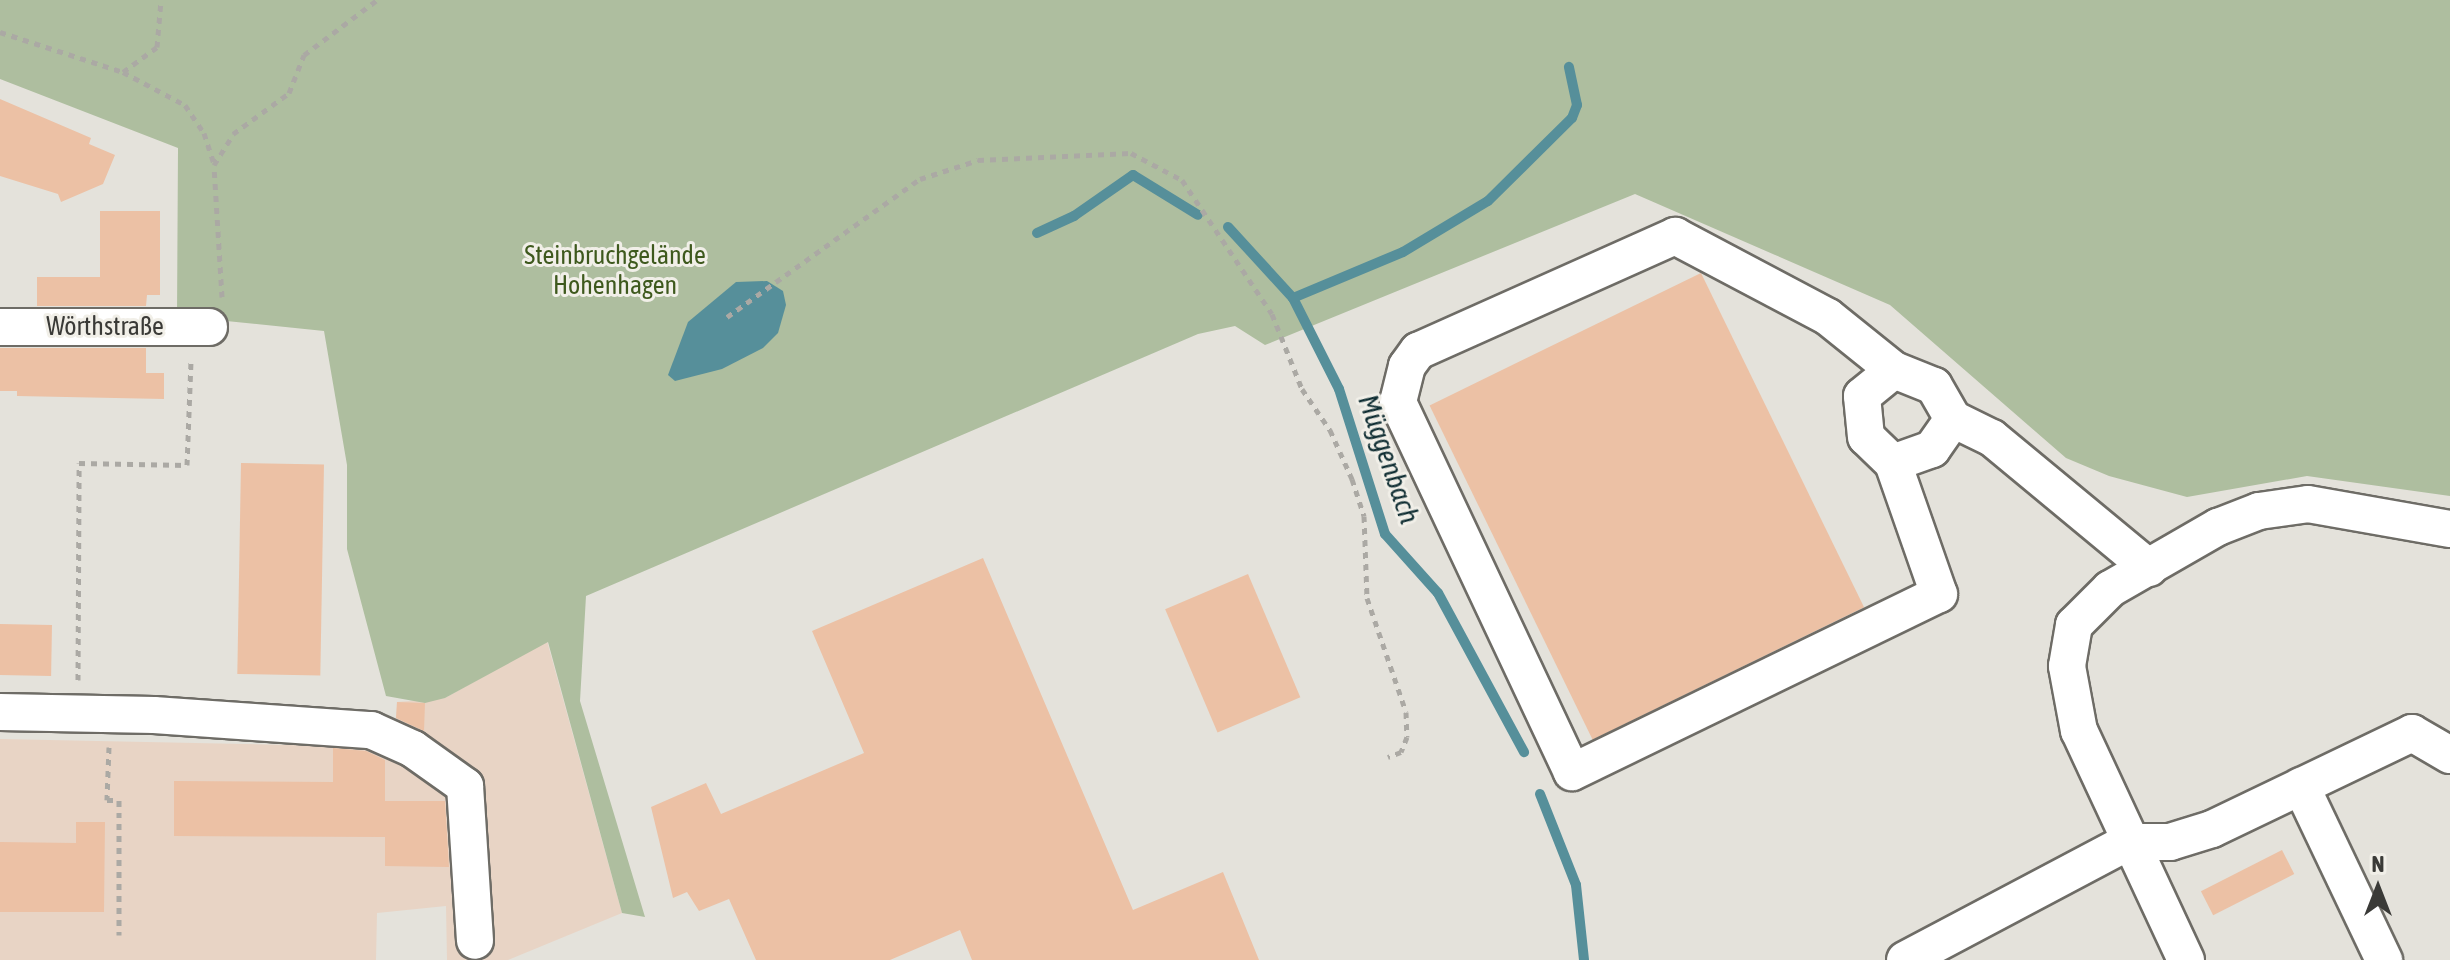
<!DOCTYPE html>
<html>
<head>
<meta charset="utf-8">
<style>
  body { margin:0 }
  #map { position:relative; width:2450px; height:960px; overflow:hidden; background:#e4e2db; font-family:"Asap Condensed",sans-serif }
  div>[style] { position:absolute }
  .education>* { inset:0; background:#e8d4c5 }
  .green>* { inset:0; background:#aebe9f }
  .water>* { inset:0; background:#568f9a }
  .stream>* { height:10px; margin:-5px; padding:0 5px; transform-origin:5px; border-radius:5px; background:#568f9a }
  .building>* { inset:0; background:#ecc1a5; transform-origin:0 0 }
  .path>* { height:5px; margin-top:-2.5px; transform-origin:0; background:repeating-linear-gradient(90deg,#aba9a4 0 6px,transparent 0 12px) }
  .roads { filter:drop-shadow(2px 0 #6e6c66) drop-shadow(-2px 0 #6e6c66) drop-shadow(0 2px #6e6c66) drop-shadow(0 -2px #6e6c66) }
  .minor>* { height:36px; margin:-18px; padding:0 18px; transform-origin:18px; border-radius:18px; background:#fff }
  span { translate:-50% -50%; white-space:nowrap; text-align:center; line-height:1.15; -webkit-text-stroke:6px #f1efe8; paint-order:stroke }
  .park-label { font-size:26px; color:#3e591d }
  .street-label { font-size:26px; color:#3a3a37 }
  .water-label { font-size:28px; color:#102e33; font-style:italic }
  .north { position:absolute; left:2338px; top:848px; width:80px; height:80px; -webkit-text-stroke:6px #f1efe8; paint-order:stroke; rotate:0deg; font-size:22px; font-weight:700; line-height:32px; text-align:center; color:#3a3a37 }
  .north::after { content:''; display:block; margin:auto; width:28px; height:36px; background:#3a3a37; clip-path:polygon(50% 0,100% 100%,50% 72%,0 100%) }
</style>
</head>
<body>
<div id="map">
  <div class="education">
    <div style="clip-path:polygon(547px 641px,622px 913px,508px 960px,447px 960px,446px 906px,377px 913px,376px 960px,0 960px,0 739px,385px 747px,396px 731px,397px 702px,445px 698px)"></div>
  </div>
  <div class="green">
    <div style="clip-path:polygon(0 0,2450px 0,2450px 496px,2307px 476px,2187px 497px,2109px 476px,2066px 458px,1890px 305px,1635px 194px,1265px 345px,1235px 326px,1198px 334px,586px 596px,580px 701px,645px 917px,622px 913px,548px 642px,445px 698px,425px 703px,386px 696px,347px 549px,347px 465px,324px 331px,177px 316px,178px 148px,0 79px)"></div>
  </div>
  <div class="water">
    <div style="clip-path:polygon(767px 281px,783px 291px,786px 305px,778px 333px,763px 348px,722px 369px,675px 381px,668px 375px,688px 322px,736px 282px)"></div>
  </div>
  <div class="stream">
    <div style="left:1228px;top:227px;width:96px;rotate:47.5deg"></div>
    <div style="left:1293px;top:298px;width:102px;rotate:63.2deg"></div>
    <div style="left:1339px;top:389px;width:152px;rotate:72.4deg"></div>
    <div style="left:1385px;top:534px;width:79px;rotate:48.1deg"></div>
    <div style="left:1438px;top:593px;width:181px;rotate:61.6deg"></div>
    <div style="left:1037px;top:233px;width:41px;rotate:-24.7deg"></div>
    <div style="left:1074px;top:216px;width:72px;rotate:-34.8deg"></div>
    <div style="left:1133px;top:175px;width:76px;rotate:31.6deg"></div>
    <div style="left:1293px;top:298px;width:119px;rotate:-22.7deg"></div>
    <div style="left:1403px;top:252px;width:99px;rotate:-31deg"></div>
    <div style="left:1488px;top:201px;width:118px;rotate:-44.7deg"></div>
    <div style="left:1572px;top:118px;width:14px;rotate:-69deg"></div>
    <div style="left:1577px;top:105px;width:39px;rotate:-102deg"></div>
    <div style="left:1540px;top:794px;width:98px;rotate:68.4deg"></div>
    <div style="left:1576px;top:885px;width:75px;rotate:83.9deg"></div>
  </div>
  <div class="building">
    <div style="clip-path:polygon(0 99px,91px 138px,89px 144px,115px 155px,103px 184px,61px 202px,58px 194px,0 176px)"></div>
    <div style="clip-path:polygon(100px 211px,160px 211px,160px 295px,147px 295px,146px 306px,37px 306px,37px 277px,100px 277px)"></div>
    <div style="left:1701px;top:273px;width:372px;height:302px;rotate:64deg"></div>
    <div style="clip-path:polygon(0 348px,146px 348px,146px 373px,164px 373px,164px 399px,17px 396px,17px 391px,0 391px)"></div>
    <div style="left:241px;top:463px;width:83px;height:211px;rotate:1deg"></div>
    <div style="clip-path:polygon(983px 558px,1133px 910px,1223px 872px,1259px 960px,972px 960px,960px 930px,890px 960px,756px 960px,729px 899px,699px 911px,687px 892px,673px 898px,651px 807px,706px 783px,721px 814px,864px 753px,812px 631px)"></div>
    <div style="left:1248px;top:574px;width:134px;height:90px;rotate:67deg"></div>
    <div style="left:0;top:624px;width:52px;height:51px;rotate:1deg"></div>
    <div style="clip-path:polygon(397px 702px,425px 703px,424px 731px,396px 718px)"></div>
    <div style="clip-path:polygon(333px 748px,366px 751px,385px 760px,385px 801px,445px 801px,449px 867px,385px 866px,385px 837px,174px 836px,174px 781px,333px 782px)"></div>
    <div style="clip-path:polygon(76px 822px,105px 822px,104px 912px,0 912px,0 842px,76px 843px)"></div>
    <div style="left:2282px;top:850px;width:27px;height:91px;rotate:63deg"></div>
  </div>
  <div class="path">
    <div style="left:0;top:32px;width:129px;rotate:18deg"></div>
    <div style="left:123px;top:72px;width:42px;rotate:-36.3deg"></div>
    <div style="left:157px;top:47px;width:47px;rotate:-85.1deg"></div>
    <div style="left:123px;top:72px;width:70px;rotate:28deg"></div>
    <div style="left:185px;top:105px;width:34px;rotate:56deg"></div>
    <div style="left:204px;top:133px;width:33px;rotate:72deg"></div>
    <div style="left:222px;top:297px;width:132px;rotate:-93.5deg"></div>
    <div style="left:214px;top:165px;width:36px;rotate:-58deg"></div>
    <div style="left:233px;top:134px;width:69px;rotate:-36.2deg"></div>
    <div style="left:289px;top:93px;width:41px;rotate:-68.5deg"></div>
    <div style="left:304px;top:55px;width:91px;rotate:-37deg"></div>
    <div style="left:727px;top:317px;width:237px;rotate:-35.6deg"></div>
    <div style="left:920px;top:179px;width:61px;rotate:-18.1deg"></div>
    <div style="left:978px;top:160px;width:153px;rotate:-2.6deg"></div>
    <div style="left:1131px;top:153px;width:58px;rotate:27.9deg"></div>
    <div style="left:1182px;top:180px;width:161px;rotate:56.1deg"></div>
    <div style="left:1272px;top:314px;width:81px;rotate:68.2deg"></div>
    <div style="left:1302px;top:389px;width:50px;rotate:55.7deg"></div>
    <div style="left:1330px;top:430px;width:54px;rotate:65.8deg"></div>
    <div style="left:1352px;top:479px;width:39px;rotate:72deg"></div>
    <div style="left:1364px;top:516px;width:82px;rotate:87.9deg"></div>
    <div style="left:1367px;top:598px;width:120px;rotate:71.1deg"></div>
    <div style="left:1406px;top:712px;width:25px;rotate:88deg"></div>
    <div style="left:1407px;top:737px;width:16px;rotate:112deg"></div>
    <div style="left:1401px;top:752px;width:14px;rotate:159deg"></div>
    <div style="left:78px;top:680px;width:217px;rotate:-89.7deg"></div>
    <div style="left:79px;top:463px;width:108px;rotate:1.1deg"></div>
    <div style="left:187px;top:465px;width:105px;rotate:-87.8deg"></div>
    <div style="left:109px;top:747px;width:53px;rotate:92.2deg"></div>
    <div style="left:107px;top:800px;width:12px"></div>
    <div style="left:119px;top:800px;width:135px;rotate:90deg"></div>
  </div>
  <div class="roads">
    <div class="minor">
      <div style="left:0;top:327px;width:209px"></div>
      <div style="left:1953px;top:419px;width:37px;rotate:125deg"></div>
      <div style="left:1932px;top:449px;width:41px;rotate:160.3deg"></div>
      <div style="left:1893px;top:463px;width:37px;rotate:-136deg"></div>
      <div style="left:1866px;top:437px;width:41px;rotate:-95.6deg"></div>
      <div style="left:1862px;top:396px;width:41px;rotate:-39.1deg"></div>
      <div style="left:1894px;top:370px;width:43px;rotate:21.8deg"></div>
      <div style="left:1934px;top:386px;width:38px;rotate:60deg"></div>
      <div style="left:1953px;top:419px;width:43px;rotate:26deg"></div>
      <div style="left:1992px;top:438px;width:204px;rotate:39.6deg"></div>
      <div style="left:1893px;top:463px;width:139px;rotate:70.7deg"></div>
      <div style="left:1939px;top:594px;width:408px;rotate:154.1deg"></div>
      <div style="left:1572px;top:772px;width:409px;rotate:-115.2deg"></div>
      <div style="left:1398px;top:402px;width:37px;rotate:-76deg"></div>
      <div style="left:1407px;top:366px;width:19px;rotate:-54deg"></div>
      <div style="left:1418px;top:351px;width:282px;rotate:-24.1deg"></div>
      <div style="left:1675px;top:236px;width:173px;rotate:27.9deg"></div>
      <div style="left:1828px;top:317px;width:85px;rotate:38.8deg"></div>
      <div style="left:0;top:712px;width:154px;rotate:1.1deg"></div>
      <div style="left:154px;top:715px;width:218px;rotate:4deg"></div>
      <div style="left:371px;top:730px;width:46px;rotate:24.3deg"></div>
      <div style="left:413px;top:749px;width:64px;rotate:35.4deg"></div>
      <div style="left:465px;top:786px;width:155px;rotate:86.3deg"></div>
      <div style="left:2301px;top:786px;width:193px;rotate:64.5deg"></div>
      <div style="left:1905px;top:960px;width:252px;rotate:-27.9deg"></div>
      <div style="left:2128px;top:842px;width:42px"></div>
      <div style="left:2170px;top:842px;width:44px;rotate:-17.2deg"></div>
      <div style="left:2212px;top:829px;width:222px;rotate:-25.6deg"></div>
      <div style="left:2412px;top:733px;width:44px;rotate:30.1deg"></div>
      <div style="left:2186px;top:960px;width:253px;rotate:-115deg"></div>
      <div style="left:2079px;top:731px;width:66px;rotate:-100.5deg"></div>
      <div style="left:2067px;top:666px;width:42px;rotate:-80.3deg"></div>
      <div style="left:2074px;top:625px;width:51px;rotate:-45deg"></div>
      <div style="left:2110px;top:589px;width:125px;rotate:-29.9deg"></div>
      <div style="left:2218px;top:527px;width:44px;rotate:-21.3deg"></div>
      <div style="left:2259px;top:511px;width:49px;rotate:-8.1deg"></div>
      <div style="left:2308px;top:504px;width:144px;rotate:10deg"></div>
    </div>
  </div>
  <div class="park-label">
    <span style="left:615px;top:271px">Steinbruchgelände<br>Hohenhagen</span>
  </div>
  <div class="street-label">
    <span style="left:105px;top:327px">Wörthstraße</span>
  </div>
  <div class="water-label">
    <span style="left:1389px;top:459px;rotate:71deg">Müggenbach</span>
  </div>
  <div class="north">N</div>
</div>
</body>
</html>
